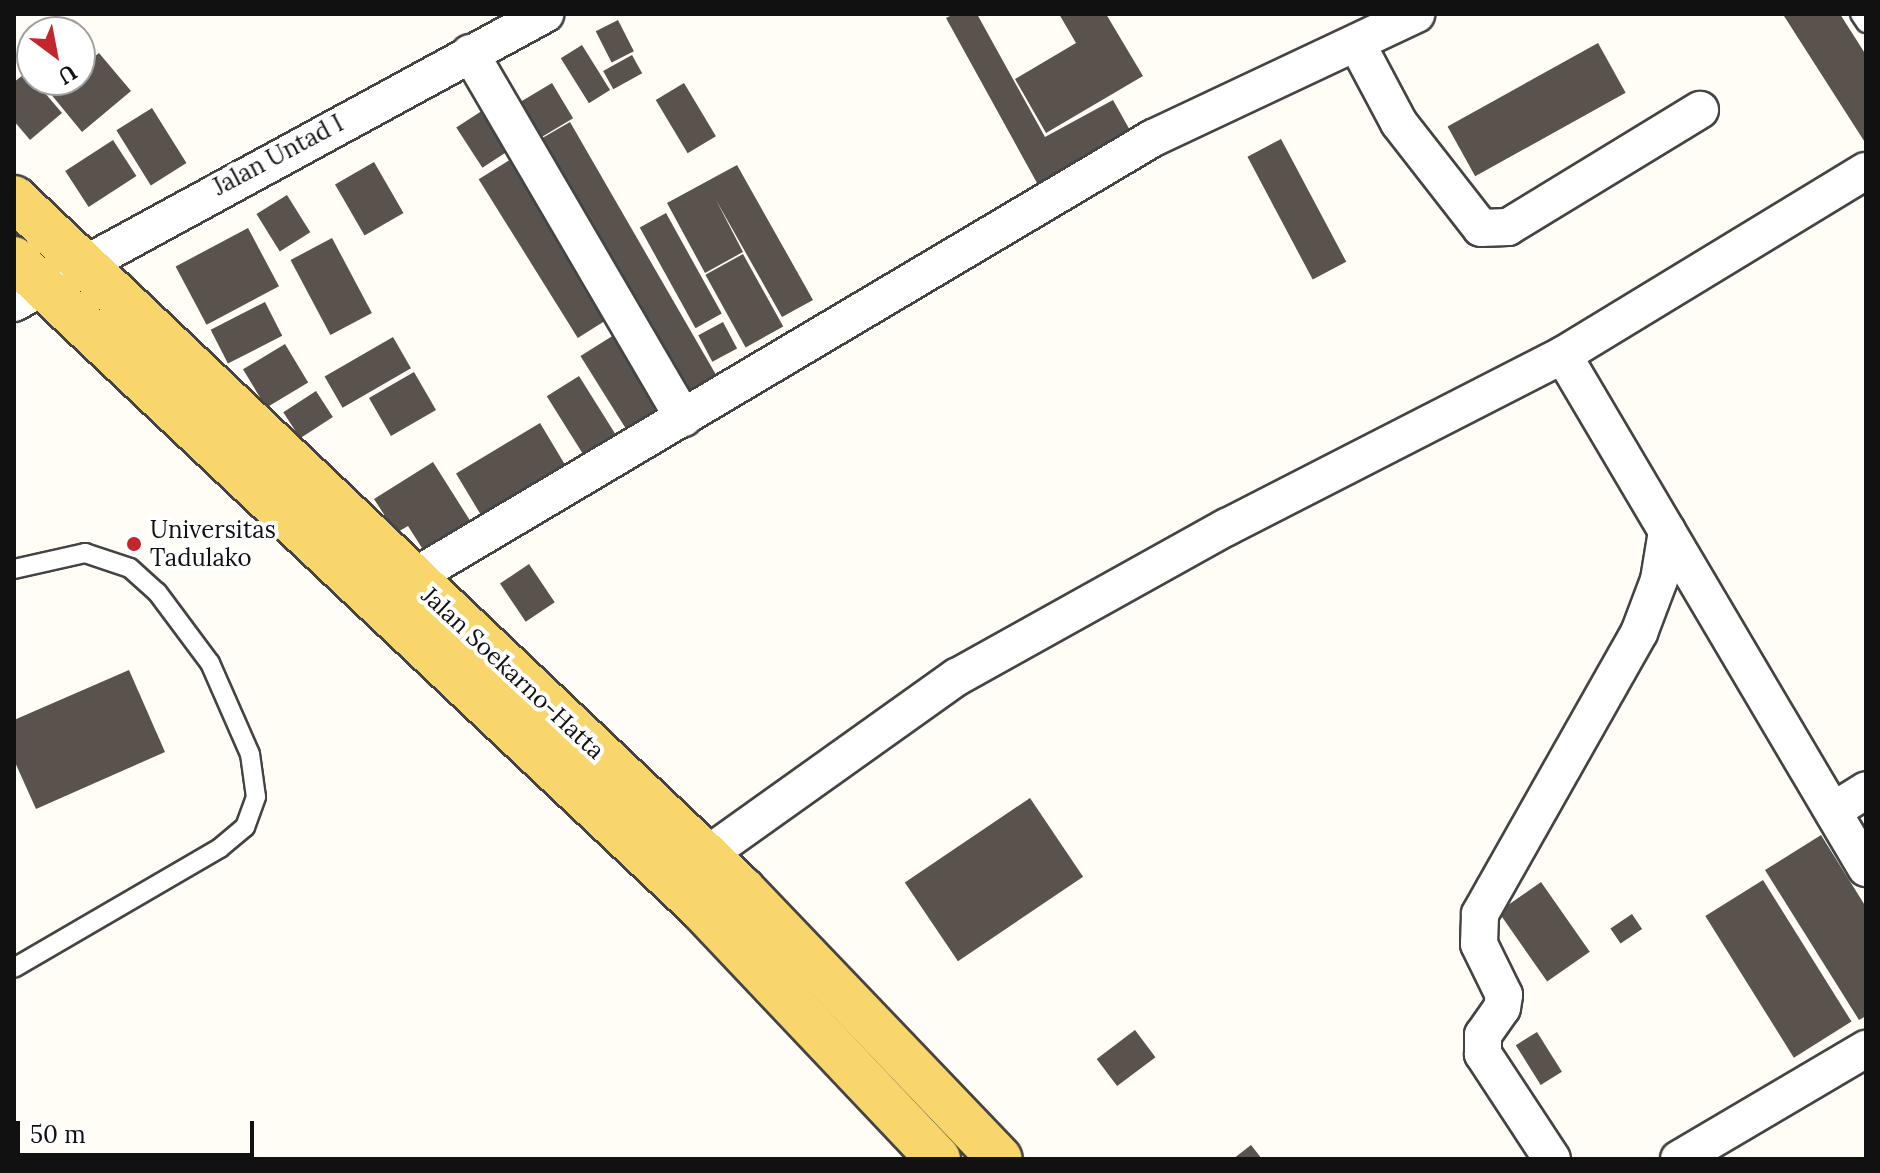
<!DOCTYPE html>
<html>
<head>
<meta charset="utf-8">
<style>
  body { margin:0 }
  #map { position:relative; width:1880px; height:1173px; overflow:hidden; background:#fffdf5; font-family:Lora,serif }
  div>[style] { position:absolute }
  .building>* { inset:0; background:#5a524d; transform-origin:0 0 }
  .roads { filter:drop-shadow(2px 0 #444) drop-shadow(-2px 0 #444) drop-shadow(0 2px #444) drop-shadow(0 -2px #444) }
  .service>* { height:18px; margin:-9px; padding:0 9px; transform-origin:9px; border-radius:9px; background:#fff }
  .minor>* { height:36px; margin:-18px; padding:0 18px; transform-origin:18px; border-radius:18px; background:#fff }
  .primary>* { height:44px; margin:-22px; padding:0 22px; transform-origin:22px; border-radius:22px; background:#f9d66b }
  .dots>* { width:22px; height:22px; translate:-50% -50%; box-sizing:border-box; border:4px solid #fff; border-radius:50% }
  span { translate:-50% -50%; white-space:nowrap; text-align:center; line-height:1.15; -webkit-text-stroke:8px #fff; paint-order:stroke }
  .street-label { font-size:24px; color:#111 }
  .poi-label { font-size:24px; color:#111 }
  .left { translate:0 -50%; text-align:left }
  .frame { position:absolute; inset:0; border:16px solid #111; pointer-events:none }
  .north { position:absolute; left:16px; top:16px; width:80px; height:80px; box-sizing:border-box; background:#fff; border:2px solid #a0a0a0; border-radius:50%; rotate:148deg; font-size:22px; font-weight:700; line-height:32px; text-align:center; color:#111 }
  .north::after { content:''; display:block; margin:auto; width:28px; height:36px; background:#c4262e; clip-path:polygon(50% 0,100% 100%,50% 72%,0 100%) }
  .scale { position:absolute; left:16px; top:1121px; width:238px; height:36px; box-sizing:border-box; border:4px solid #111; border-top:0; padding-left:10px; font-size:24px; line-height:28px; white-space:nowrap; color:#111; -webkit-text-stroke:6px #fff; paint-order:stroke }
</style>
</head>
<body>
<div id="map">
  <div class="building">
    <div style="clip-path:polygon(954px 14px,977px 14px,1045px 137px,1113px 100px,1136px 141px,1042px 192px,946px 18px)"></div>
    <div style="clip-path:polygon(1059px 14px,1106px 14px,1143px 76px,1046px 133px,1015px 79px,1076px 43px)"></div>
    <div style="clip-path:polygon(1840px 14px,1866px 55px,1866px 144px,1784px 16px)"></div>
    <div style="left:618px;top:20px;width:35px;height:25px;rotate:63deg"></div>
    <div style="left:1598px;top:43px;width:57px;height:172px;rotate:61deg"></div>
    <div style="left:582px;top:45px;width:53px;height:25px;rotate:58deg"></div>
    <div style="clip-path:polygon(99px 53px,131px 91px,82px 132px,50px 93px,66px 80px,80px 80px,80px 68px)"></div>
    <div style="left:632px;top:55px;width:21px;height:33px;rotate:61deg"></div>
    <div style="clip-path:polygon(27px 72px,62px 113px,30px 140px,14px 121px,14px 82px)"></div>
    <div style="left:552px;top:83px;width:41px;height:41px;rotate:59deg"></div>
    <div style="left:684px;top:83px;width:62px;height:33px;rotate:59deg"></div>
    <div style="left:494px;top:103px;width:48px;height:45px;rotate:57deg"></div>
    <div style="left:152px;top:108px;width:65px;height:42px;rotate:58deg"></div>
    <div style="left:570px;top:122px;width:296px;height:39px;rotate:60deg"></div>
    <div style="left:1281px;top:139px;width:139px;height:38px;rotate:62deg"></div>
    <div style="left:113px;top:140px;width:43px;height:57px;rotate:57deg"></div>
    <div style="left:516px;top:156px;width:187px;height:44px;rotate:58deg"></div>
    <div style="left:374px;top:162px;width:59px;height:45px;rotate:60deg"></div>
    <div style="clip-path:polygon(737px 165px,813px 300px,782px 317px,716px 200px,743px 252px,705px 273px,667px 203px)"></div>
    <div style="left:287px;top:195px;width:44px;height:36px;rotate:58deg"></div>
    <div style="left:666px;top:213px;width:115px;height:30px;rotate:61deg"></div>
    <div style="left:248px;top:228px;width:66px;height:82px;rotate:62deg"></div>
    <div style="left:332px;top:238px;width:85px;height:47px;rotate:62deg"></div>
    <div style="left:743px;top:254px;width:83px;height:43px;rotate:61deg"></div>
    <div style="left:265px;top:302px;width:38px;height:61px;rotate:63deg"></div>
    <div style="left:723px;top:322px;width:30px;height:28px;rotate:62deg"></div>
    <div style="left:622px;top:330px;width:97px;height:49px;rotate:58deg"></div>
    <div style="left:393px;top:337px;width:36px;height:79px;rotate:60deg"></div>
    <div style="left:285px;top:344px;width:45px;height:49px;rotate:59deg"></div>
    <div style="left:414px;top:372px;width:44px;height:52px;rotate:60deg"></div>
    <div style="left:579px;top:376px;width:70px;height:38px;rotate:58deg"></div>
    <div style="left:316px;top:391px;width:31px;height:39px;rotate:57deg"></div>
    <div style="left:540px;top:423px;width:60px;height:98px;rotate:59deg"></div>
    <div style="clip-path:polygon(433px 462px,476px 530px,429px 559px,408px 526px,396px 533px,374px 499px)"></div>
    <div style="left:529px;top:564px;width:46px;height:35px;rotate:56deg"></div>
    <div style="clip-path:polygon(129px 670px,165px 752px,36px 809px,14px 760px,14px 720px)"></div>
    <div style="left:1030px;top:798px;width:95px;height:151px;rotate:56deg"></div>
    <div style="clip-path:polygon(1821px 835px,1866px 907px,1866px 1016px,1859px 1020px,1765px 870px)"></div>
    <div style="left:1763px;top:880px;width:167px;height:68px;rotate:58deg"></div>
    <div style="left:1541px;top:882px;width:85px;height:52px;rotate:55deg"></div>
    <div style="left:1632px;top:914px;width:18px;height:26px;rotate:56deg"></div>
    <div style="left:1135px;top:1030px;width:34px;height:48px;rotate:53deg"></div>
    <div style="left:1537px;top:1032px;width:47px;height:25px;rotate:58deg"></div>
    <div style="clip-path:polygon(1251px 1145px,1262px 1159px,1233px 1159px)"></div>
  </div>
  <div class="roads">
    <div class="service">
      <div style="left:1860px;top:14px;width:11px;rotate:56deg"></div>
      <div style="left:14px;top:569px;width:73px;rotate:-12.7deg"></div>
      <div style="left:85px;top:553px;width:47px;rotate:18.4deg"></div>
      <div style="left:130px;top:568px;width:36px;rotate:42deg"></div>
      <div style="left:157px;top:592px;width:89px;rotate:53.3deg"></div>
      <div style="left:210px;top:663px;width:99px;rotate:66.3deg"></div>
      <div style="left:250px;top:754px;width:43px;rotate:82.1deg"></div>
      <div style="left:256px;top:797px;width:32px;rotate:110deg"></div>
      <div style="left:245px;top:827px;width:33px;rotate:140deg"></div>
      <div style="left:220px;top:848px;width:238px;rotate:149.8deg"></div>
    </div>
    <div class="minor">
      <div style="left:1357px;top:44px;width:89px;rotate:62deg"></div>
      <div style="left:1399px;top:123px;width:133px;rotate:52deg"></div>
      <div style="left:1481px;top:228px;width:27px;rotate:-2deg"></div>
      <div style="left:1508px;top:227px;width:225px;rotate:-31.4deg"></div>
      <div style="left:470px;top:53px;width:423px;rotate:59.7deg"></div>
      <div style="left:14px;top:303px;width:605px;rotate:-28.56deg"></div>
      <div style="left:1563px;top:355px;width:596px;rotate:59.43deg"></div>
      <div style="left:412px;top:578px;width:862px;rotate:-30.7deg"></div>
      <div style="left:1153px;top:138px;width:291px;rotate:-25.2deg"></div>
      <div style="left:1833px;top:811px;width:39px;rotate:-32deg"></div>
      <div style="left:707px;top:855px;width:307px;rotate:-35.5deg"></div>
      <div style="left:957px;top:677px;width:309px;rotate:-29.1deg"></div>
      <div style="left:1227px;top:527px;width:377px;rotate:-27.1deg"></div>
      <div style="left:1563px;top:355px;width:354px;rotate:-31.3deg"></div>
      <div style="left:1552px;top:1159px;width:126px;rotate:-123.3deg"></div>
      <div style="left:1483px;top:1054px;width:19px;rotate:-90deg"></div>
      <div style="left:1483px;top:1035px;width:33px;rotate:-55deg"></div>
      <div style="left:1502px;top:1008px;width:13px;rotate:-81deg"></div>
      <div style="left:1504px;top:995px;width:57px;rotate:-116.1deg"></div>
      <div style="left:1479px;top:944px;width:30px;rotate:-88deg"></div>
      <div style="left:1480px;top:914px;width:323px;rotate:-60.5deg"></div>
      <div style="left:1639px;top:633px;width:57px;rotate:-69.3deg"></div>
      <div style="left:1659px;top:580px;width:50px;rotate:-80.7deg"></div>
      <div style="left:1679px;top:1159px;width:217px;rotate:-30.5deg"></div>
    </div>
    <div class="primary">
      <div style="left:14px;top:198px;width:1004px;rotate:43.51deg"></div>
      <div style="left:742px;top:889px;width:373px;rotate:46.3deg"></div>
      <div style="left:14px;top:259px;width:945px;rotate:43.37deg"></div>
      <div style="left:701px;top:908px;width:345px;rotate:46.6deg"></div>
    </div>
  </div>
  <div class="dots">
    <div style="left:134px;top:544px;background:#c4262e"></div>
  </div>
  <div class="street-label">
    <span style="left:278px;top:155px;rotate:-28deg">Jalan Untad I</span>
    <span style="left:513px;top:673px;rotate:43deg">Jalan Soekarno-Hatta</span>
  </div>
  <div class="poi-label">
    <span class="left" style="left:150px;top:544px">Universitas<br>Tadulako</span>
  </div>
  <div class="frame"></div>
  <div class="north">U</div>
  <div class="scale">50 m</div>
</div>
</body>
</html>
